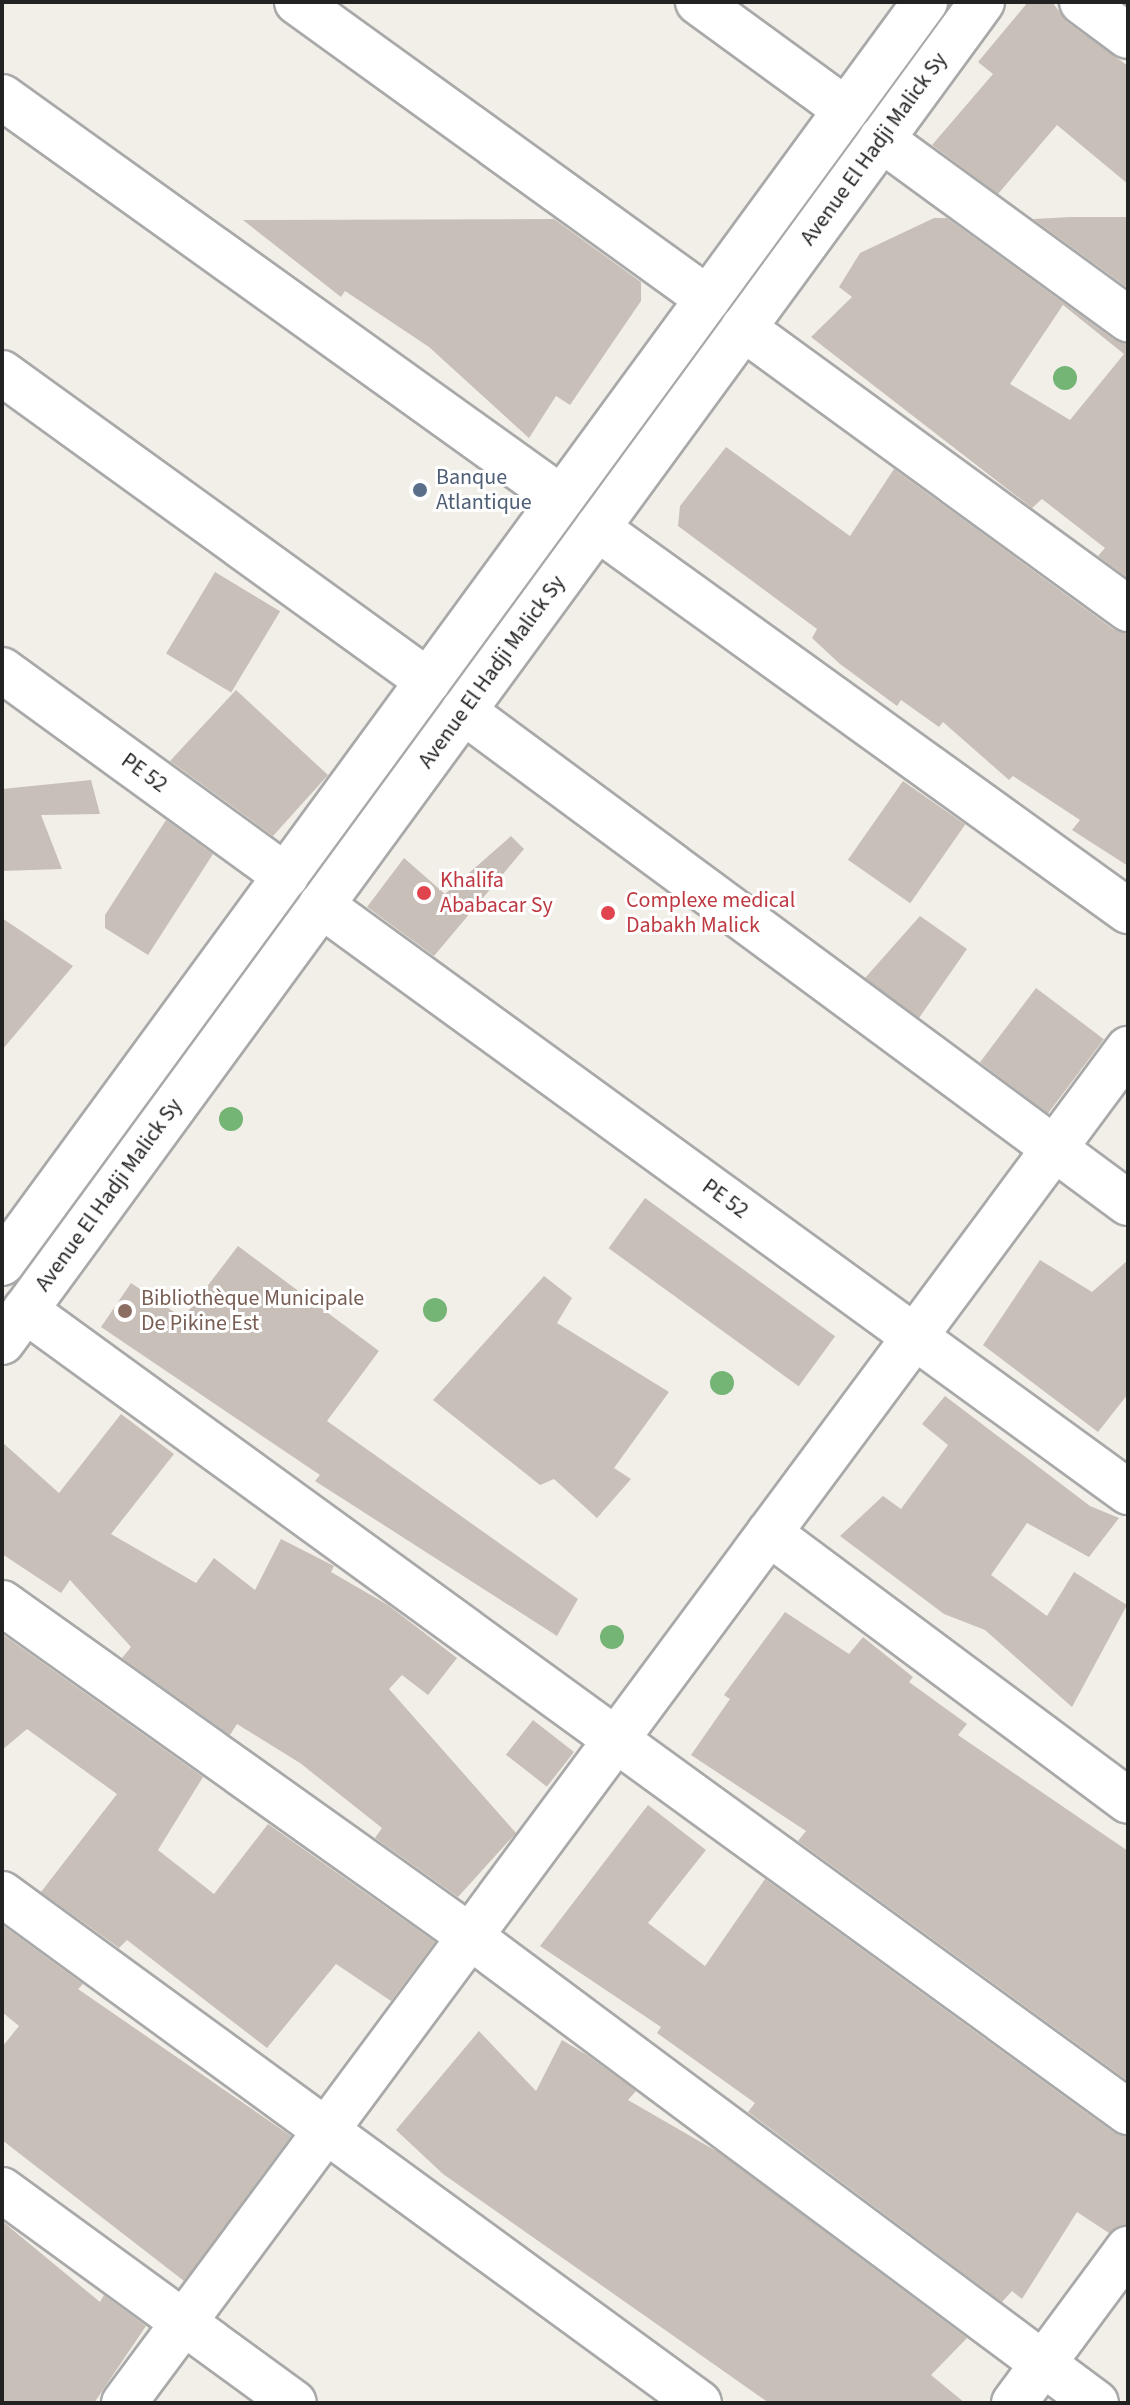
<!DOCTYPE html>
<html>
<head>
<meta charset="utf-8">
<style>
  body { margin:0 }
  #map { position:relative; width:1130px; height:2405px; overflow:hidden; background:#f2efe9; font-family:"Source Sans 3",sans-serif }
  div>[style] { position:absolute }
  .building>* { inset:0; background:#c7bfb8; transform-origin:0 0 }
  .roads { filter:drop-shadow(2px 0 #a9a9a9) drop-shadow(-2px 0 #a9a9a9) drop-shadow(0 2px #a9a9a9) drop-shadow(0 -2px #a9a9a9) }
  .minor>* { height:44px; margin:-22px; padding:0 22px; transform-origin:22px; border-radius:22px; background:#fff }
  .trees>* { width:24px; height:24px; margin:-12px; border-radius:50%; background:#74b475 }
  .dots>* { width:22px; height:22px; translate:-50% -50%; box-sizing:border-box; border:4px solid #fff; border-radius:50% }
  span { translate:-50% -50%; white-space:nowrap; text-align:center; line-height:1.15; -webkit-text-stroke:6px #fff; paint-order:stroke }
  .street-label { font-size:22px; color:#222 }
  .service-label { font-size:22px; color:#4e5e75 }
  .left { translate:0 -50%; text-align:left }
  .health-label { font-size:22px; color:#be3a42 }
  .education-label { font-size:22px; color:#785e54 }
  .frame { position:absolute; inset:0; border:4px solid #222; pointer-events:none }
</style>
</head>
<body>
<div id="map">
  <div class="building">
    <div style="clip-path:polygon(1028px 2px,1052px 2px,1067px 22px,1128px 66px,1128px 184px,1057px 125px,998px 194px,932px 145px,993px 74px,978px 62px)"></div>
    <div style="clip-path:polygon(1072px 217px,1128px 217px,1128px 288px,1033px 219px)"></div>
    <div style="clip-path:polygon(evenodd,934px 218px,947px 218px,1113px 339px,1128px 344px,1128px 578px,1098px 556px,1105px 548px,1042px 499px,1032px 508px,811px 337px,852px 297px,839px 287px,860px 253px,934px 218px,1063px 305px,1124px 354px,1070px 420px,1010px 384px,1063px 305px)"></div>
    <div style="clip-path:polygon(554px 219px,641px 282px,641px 301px,570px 405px,556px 396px,529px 438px,429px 347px,345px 291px,341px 297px,243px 220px)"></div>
    <div style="clip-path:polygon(726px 447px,850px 536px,894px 469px,1113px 629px,1128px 634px,1128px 866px,1072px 830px,1080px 820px,1013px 776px,1009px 780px,943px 722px,939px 727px,901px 700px,897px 706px,840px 664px,812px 638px,817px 629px,678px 526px,680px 506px)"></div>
    <div style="left:215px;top:572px;width:76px;height:95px;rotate:31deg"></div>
    <div style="clip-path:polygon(236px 690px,328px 775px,273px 836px,170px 761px)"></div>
    <div style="clip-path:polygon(91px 780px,100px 814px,41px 815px,62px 869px,2px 871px,2px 789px)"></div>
    <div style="left:903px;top:781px;width:76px;height:96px;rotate:35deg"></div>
    <div style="clip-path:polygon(166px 820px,213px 854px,148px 955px,105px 928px,105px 915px)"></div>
    <div style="clip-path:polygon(511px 836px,524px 849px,434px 956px,367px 907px,404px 858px,445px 894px)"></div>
    <div style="clip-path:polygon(920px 916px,967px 949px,919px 1018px,865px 978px)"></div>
    <div style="clip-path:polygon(2px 918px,73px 966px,2px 1050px)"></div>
    <div style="left:1036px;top:988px;width:85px;height:93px;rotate:37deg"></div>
    <div style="left:645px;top:1198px;width:235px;height:62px;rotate:36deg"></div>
    <div style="clip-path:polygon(238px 1246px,379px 1351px,327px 1421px,578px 1599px,557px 1636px,315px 1481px,320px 1475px,101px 1327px,131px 1283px,183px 1318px)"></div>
    <div style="clip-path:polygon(1040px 1260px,1092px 1292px,1128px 1260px,1128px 1394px,1098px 1432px,983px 1345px)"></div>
    <div style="clip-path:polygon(544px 1276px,572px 1298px,557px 1323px,669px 1392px,614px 1468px,631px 1479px,597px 1518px,554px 1479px,540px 1485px,433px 1400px)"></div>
    <div style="clip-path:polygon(945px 1396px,1090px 1506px,1119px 1518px,1089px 1557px,1027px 1523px,991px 1575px,1047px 1616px,1074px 1572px,1127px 1605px,1072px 1707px,985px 1630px,944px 1614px,840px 1536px,883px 1496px,901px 1509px,948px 1445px,922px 1424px)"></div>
    <div style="clip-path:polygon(121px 1414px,174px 1454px,111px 1534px,196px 1583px,214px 1558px,255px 1590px,281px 1539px,334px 1566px,331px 1572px,388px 1605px,457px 1658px,428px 1695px,402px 1675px,389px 1689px,516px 1833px,458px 1897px,375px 1838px,382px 1828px,300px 1763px,237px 1724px,230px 1735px,122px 1658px,131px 1647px,70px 1580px,61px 1593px,2px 1554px,2px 1442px,59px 1493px)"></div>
    <div style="clip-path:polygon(785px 1612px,849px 1654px,863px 1637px,913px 1677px,909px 1682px,967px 1724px,958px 1735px,1128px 1851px,1128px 2081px,798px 1841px,806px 1831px,691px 1755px,730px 1699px,724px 1695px)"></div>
    <div style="clip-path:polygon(2px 1634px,203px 1777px,158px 1850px,214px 1894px,268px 1824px,435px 1942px,391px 2001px,336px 1964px,267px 2048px,127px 1940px,119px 1948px,41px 1892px,117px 1794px,27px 1729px,2px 1750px)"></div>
    <div style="left:533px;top:1720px;width:52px;height:44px;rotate:38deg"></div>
    <div style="clip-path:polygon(648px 1805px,706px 1850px,648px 1923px,705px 1966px,765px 1879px,1113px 2132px,1128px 2137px,1128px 2224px,1109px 2233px,1077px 2212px,1022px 2299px,1012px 2291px,1002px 2302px,748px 2112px,755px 2103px,657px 2033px,661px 2027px,540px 1946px)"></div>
    <div style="clip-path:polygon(2px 1925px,83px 1984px,78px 1989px,291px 2136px,184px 2281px,2px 2140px,2px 2047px,19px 2026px,2px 2012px)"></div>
    <div style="clip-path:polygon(479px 2031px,536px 2091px,562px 2040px,587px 2055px,636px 2091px,628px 2100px,718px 2152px,967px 2338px,931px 2375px,965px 2403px,769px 2403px,443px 2174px,396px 2130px)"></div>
    <div style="clip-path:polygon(2px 2221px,100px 2302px,104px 2295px,146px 2326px,94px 2403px,2px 2403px)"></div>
  </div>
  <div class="roads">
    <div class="minor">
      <div style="left:297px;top:2px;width:507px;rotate:35.85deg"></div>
      <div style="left:698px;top:2px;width:183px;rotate:36.1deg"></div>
      <div style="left:1082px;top:2px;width:57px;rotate:36.5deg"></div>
      <div style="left:2px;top:97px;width:688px;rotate:35.65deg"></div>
      <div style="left:881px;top:139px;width:306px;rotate:36.1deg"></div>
      <div style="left:743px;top:328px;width:477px;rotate:36.1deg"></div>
      <div style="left:2px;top:373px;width:526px;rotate:35.87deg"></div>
      <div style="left:597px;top:528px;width:655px;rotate:35.8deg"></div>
      <div style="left:2px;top:670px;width:351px;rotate:36deg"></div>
      <div style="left:463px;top:711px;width:827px;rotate:36.5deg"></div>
      <div style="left:321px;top:905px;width:998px;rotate:36.03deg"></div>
      <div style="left:2px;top:1263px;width:1563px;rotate:-53.8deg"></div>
      <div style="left:25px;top:1310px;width:1364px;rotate:36.02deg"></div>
      <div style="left:2px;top:1342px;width:1660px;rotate:-53.82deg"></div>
      <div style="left:769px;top:1533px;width:448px;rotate:36.7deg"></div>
      <div style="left:2px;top:1603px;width:572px;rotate:35.47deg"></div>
      <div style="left:468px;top:1935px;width:783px;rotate:36.69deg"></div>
      <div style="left:2px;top:1894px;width:863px;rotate:36.14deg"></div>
      <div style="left:2px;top:2190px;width:361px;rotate:36.1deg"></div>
      <div style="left:124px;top:2403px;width:1686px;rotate:-53.44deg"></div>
      <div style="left:1014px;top:2403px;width:192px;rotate:-53.5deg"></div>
    </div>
  </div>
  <div class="trees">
    <div style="left:1065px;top:378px"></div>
    <div style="left:231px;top:1119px"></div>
    <div style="left:435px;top:1310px"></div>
    <div style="left:722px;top:1383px"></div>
    <div style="left:612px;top:1637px"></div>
  </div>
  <div class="dots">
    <div style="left:420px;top:490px;background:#5c6f8a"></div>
    <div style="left:424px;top:893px;background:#e0444e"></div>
    <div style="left:608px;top:913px;background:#e0444e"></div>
    <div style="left:125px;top:1311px;background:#8d6e63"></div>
  </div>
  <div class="street-label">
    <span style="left:874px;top:149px;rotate:-54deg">Avenue El Hadji Malick Sy</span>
    <span style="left:492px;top:672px;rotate:-54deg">Avenue El Hadji Malick Sy</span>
    <span style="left:144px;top:773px;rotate:36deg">PE 52</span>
    <span style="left:109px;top:1195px;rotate:-54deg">Avenue El Hadji Malick Sy</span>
    <span style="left:725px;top:1199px;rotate:36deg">PE 52</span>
  </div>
  <div class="service-label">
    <span class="left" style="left:436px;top:490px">Banque<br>Atlantique</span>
  </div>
  <div class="health-label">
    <span class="left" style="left:440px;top:893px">Khalifa<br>Ababacar Sy</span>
    <span class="left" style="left:626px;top:913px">Complexe medical<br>Dabakh Malick</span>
  </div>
  <div class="education-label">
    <span class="left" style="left:141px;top:1311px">Bibliothèque Municipale<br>De Pikine Est</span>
  </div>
  <div class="frame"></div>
</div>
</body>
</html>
